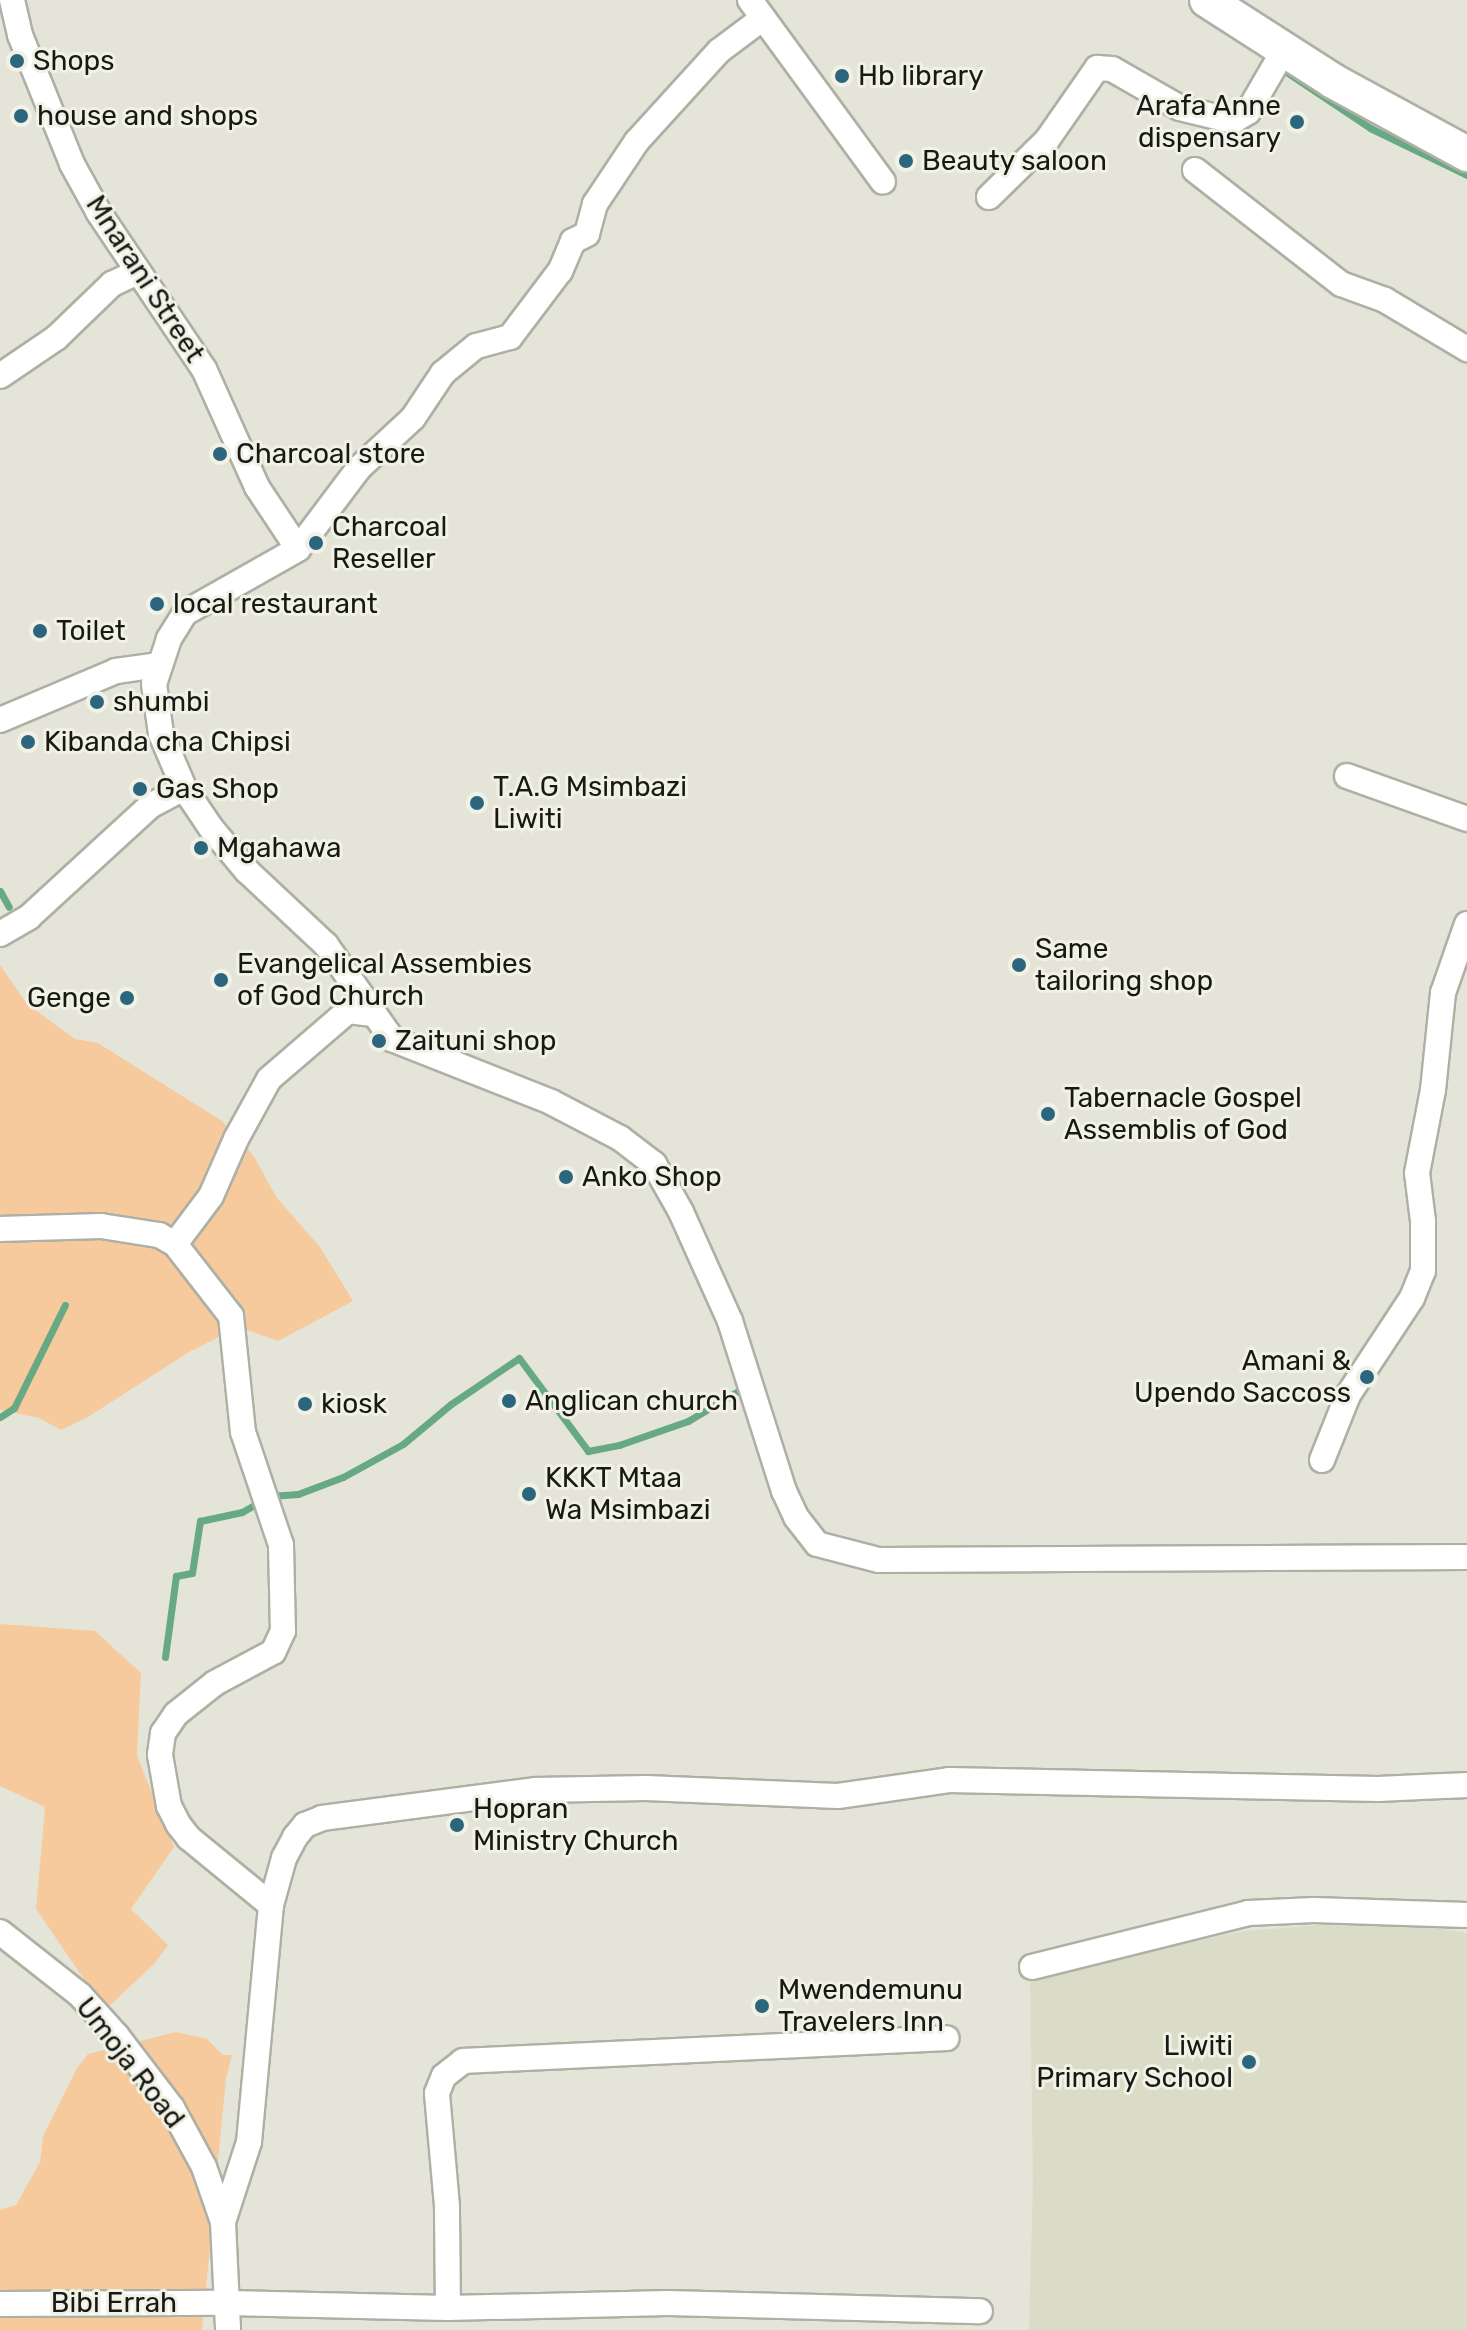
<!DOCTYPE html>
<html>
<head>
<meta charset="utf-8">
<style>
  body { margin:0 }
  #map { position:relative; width:1467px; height:2330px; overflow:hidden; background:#e4e5d8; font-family:Rubik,sans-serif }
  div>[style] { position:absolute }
  .built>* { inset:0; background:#dadcc7 }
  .green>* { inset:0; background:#f7ca9d }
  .stream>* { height:7px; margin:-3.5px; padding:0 3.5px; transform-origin:3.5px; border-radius:3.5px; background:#67a984 }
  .roads { filter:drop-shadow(2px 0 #aeb0a3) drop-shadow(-2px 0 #aeb0a3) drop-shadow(0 2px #aeb0a3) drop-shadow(0 -2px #aeb0a3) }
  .street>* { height:24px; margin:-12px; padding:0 12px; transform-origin:12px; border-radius:12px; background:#fff }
  .secondary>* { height:34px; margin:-17px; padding:0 17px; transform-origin:17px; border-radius:17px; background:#fff }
  .dots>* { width:22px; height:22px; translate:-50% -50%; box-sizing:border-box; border:4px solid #f1f2e5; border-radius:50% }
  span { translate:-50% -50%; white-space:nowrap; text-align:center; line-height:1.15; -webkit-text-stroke:6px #f1f2e5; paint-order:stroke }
  .poi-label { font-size:28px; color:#181814 }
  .left { translate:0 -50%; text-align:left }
  .right { translate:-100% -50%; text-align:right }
  .street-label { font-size:28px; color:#181814 }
</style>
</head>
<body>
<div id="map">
  <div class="built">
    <div style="clip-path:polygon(1321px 1925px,1424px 1926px,1467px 1933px,1467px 2330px,1029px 2330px,1033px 2181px,1030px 1977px,1244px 1931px)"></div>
  </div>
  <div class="green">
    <div style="clip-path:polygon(0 965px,27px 1004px,75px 1039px,98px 1043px,222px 1121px,253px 1155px,277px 1198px,320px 1247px,353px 1301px,278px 1341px,239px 1327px,189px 1352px,88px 1417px,61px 1430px,39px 1418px,0 1410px)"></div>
    <div style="clip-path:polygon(0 1624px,95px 1631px,141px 1673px,137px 1756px,174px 1847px,131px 1909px,168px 1945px,155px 1963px,105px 2010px,36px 1909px,45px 1807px,0 1786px)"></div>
    <div style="clip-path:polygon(176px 2032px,207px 2039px,223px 2055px,232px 2055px,226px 2078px,202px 2330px,0 2330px,0 2210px,16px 2205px,40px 2162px,43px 2136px,77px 2068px,88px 2054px)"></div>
  </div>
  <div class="stream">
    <div style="left:1279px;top:67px;width:110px;rotate:33.8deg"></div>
    <div style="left:1370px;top:128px;width:108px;rotate:25.9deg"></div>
    <div style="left:0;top:891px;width:18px;rotate:61deg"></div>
    <div style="left:0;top:1417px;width:17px;rotate:-33deg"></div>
    <div style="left:14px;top:1408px;width:115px;rotate:-63.7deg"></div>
    <div style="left:165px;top:1657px;width:82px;rotate:-82.3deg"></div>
    <div style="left:176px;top:1576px;width:16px;rotate:-11deg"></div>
    <div style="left:192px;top:1573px;width:53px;rotate:-81.3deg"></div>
    <div style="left:200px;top:1521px;width:43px;rotate:-12.1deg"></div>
    <div style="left:242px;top:1512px;width:32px;rotate:-30deg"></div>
    <div style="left:270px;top:1496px;width:28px;rotate:-4deg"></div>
    <div style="left:298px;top:1494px;width:48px;rotate:-20.7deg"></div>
    <div style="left:343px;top:1477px;width:68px;rotate:-28.8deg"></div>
    <div style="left:403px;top:1444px;width:62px;rotate:-39.8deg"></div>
    <div style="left:451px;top:1404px;width:82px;rotate:-34.1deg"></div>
    <div style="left:519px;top:1358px;width:116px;rotate:53.4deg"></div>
    <div style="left:588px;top:1451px;width:32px;rotate:-11deg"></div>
    <div style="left:619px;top:1445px;width:73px;rotate:-19.2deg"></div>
    <div style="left:688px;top:1421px;width:58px;rotate:-31deg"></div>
  </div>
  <div class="roads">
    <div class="street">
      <div style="left:12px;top:0;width:36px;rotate:77deg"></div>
      <div style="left:20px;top:35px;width:139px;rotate:68deg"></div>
      <div style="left:72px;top:164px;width:56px;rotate:61.1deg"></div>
      <div style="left:99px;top:213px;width:188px;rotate:56.1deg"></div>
      <div style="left:204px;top:369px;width:129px;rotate:65.8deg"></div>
      <div style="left:257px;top:487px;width:74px;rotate:56.5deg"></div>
      <div style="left:750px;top:0;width:225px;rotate:53.8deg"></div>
      <div style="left:763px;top:18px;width:55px;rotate:143.1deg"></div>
      <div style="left:719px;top:51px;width:122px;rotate:132.3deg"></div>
      <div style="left:637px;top:141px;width:76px;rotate:123.7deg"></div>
      <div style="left:595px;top:204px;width:31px;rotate:105deg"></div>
      <div style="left:587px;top:234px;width:16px;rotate:153deg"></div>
      <div style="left:573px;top:241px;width:33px;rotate:113deg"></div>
      <div style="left:560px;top:271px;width:83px;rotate:127.1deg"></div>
      <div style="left:510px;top:337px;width:35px;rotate:165deg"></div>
      <div style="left:476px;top:346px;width:43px;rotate:140.7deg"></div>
      <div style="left:443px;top:373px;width:54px;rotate:123.7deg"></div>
      <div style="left:413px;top:418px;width:74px;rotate:137.2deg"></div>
      <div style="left:359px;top:468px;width:101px;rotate:127deg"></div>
      <div style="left:298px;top:549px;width:130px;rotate:150.5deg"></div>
      <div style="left:185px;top:613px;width:31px;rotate:122deg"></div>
      <div style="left:169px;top:639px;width:47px;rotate:108.4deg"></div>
      <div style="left:154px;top:684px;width:50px;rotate:82deg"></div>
      <div style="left:161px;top:734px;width:59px;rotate:66.9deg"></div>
      <div style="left:184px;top:788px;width:48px;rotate:56deg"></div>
      <div style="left:211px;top:828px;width:56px;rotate:50.1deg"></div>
      <div style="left:247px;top:871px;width:108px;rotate:43.1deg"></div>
      <div style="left:326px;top:945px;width:115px;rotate:54.9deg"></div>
      <div style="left:392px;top:1039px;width:171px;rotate:21.6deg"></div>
      <div style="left:551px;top:1102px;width:78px;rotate:27.6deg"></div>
      <div style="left:620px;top:1138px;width:43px;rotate:37.4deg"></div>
      <div style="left:654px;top:1164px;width:55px;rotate:60.6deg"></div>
      <div style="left:681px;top:1212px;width:120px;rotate:65.8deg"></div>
      <div style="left:730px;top:1321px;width:178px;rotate:72.4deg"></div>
      <div style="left:784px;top:1491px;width:29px;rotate:65deg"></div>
      <div style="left:796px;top:1517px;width:34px;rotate:52deg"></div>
      <div style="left:817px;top:1544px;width:64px;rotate:14.5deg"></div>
      <div style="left:879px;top:1560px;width:588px;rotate:-0.29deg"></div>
      <div style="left:1195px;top:170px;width:185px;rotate:38deg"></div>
      <div style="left:1341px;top:284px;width:47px;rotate:20deg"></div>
      <div style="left:1385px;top:300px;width:96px;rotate:30.9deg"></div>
      <div style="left:989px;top:197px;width:81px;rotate:-44.5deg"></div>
      <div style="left:1047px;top:140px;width:88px;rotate:-55.2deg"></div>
      <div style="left:1097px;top:68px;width:15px;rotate:4deg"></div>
      <div style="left:1112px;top:69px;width:78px;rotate:29.8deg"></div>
      <div style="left:1180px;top:108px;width:55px;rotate:13.8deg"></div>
      <div style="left:1233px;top:121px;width:17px;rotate:-31deg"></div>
      <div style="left:1248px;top:112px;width:72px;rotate:-59.9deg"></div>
      <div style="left:0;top:376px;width:68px;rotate:-34.2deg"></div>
      <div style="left:56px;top:338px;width:78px;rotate:-44deg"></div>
      <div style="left:112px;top:284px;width:29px;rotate:-25deg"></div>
      <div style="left:0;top:720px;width:126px;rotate:-22.9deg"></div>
      <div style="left:116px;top:671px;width:42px;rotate:-8.1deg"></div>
      <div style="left:1347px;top:776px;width:127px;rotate:19.7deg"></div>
      <div style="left:0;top:934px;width:34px;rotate:-30deg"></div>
      <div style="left:29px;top:917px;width:164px;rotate:-42.5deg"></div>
      <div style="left:150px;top:806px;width:38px;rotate:-28deg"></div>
      <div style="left:0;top:1229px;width:101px;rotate:-1.7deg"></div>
      <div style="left:101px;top:1226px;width:59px;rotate:8.8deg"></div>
      <div style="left:159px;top:1235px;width:18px;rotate:29deg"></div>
      <div style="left:175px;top:1244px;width:91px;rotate:52.1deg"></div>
      <div style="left:231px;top:1316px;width:117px;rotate:84.1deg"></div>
      <div style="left:243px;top:1432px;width:119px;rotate:71.4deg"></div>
      <div style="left:281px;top:1545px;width:86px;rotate:88.7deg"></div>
      <div style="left:283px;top:1631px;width:23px;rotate:115deg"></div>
      <div style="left:273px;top:1652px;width:66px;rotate:151.9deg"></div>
      <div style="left:215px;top:1683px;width:50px;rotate:141.5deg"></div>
      <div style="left:176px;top:1714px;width:23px;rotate:124deg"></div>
      <div style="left:163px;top:1733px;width:22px;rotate:98deg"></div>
      <div style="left:160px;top:1755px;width:52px;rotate:80deg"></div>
      <div style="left:169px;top:1806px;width:20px;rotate:63deg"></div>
      <div style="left:178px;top:1824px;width:18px;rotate:52deg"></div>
      <div style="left:189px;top:1838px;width:106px;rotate:39.3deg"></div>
      <div style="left:175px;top:1244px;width:60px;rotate:-53.1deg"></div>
      <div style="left:211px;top:1196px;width:62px;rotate:-66.3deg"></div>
      <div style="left:236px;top:1139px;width:68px;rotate:-61.2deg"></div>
      <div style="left:269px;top:1079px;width:104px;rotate:-40.7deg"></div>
      <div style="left:348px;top:1011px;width:25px;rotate:7deg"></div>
      <div style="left:1322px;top:1460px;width:70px;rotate:-68.2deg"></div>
      <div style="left:1348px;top:1395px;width:116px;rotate:-56.6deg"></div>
      <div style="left:1412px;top:1298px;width:29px;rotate:-68deg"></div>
      <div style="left:1423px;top:1271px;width:50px;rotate:-90deg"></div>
      <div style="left:1423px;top:1221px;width:48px;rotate:-97.1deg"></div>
      <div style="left:1417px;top:1173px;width:85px;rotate:-79.1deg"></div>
      <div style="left:1433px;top:1090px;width:98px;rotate:-84.1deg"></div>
      <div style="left:1443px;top:993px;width:73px;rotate:-70.8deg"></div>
      <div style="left:0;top:1932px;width:102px;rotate:38.2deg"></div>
      <div style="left:80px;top:1995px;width:55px;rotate:47.9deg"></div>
      <div style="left:117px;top:2036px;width:91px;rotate:52.6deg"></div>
      <div style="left:172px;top:2108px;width:67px;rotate:61.5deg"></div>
      <div style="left:204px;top:2167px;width:58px;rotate:70.9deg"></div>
      <div style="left:223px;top:2222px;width:108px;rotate:87.3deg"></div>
      <div style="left:1032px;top:1967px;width:223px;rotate:-14deg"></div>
      <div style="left:1248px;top:1913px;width:66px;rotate:-2.6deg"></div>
      <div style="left:1314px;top:1910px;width:153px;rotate:1.9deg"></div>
      <div style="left:223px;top:2222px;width:84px;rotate:-72deg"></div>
      <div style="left:249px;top:2142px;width:238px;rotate:-84.7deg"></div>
      <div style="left:271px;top:1905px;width:49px;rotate:-74.5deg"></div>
      <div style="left:284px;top:1858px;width:24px;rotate:-62deg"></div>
      <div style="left:295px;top:1837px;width:16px;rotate:-50deg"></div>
      <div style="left:305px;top:1825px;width:18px;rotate:-22deg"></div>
      <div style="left:322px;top:1818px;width:216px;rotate:-7.5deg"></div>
      <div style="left:536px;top:1790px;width:110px;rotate:-1deg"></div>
      <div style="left:646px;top:1788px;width:192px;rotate:2.4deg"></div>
      <div style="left:838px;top:1796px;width:112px;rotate:-8.2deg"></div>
      <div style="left:949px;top:1780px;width:429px;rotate:1.2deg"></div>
      <div style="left:1378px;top:1789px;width:89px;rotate:-2.6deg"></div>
      <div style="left:0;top:2304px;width:228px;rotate:-0.3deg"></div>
      <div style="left:228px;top:2303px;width:220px;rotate:1.3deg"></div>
      <div style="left:448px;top:2308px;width:220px;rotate:-1.3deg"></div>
      <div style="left:668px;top:2303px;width:312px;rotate:1.5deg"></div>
      <div style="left:448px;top:2308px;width:102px;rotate:-90.6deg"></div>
      <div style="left:447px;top:2206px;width:113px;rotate:-95.1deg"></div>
      <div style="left:437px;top:2093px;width:18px;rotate:-68deg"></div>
      <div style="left:444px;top:2076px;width:24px;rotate:-38deg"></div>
      <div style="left:463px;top:2061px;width:484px;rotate:-2.7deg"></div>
    </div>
    <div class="secondary">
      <div style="left:1207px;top:0;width:150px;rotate:32.7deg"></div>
      <div style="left:1333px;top:81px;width:153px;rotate:28.6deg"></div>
    </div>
  </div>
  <div class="dots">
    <div style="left:17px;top:61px;background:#2b667e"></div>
    <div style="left:842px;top:76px;background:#2b667e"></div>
    <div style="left:21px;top:116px;background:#2b667e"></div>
    <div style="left:1297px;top:122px;background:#2b667e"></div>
    <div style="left:906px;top:161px;background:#2b667e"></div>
    <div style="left:220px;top:454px;background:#2b667e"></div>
    <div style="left:316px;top:543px;background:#2b667e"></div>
    <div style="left:157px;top:604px;background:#2b667e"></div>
    <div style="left:40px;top:631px;background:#2b667e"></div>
    <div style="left:97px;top:702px;background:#2b667e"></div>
    <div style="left:28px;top:742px;background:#2b667e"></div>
    <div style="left:140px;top:789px;background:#2b667e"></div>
    <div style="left:477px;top:803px;background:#2b667e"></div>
    <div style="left:201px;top:848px;background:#2b667e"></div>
    <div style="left:1019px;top:965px;background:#2b667e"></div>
    <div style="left:221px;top:980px;background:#2b667e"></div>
    <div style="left:127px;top:998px;background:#2b667e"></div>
    <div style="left:379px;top:1041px;background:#2b667e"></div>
    <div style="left:1048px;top:1114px;background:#2b667e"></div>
    <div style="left:566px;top:1177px;background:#2b667e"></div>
    <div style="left:1367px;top:1377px;background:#2b667e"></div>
    <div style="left:509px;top:1401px;background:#2b667e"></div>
    <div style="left:305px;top:1404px;background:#2b667e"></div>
    <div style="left:529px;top:1494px;background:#2b667e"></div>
    <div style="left:457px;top:1825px;background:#2b667e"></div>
    <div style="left:762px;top:2006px;background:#2b667e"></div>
    <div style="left:1249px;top:2062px;background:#2b667e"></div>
  </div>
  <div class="poi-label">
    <span class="left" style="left:33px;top:61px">Shops</span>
    <span class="left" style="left:858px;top:76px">Hb library</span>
    <span class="right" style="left:1281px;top:122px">Arafa Anne<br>dispensary</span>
    <span class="left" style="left:37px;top:116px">house and shops</span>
    <span class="left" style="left:922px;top:161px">Beauty saloon</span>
    <span class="left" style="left:236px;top:454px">Charcoal store</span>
    <span class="left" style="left:332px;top:543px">Charcoal<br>Reseller</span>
    <span class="left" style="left:173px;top:604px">local restaurant</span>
    <span class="left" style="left:56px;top:631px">Toilet</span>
    <span class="left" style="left:113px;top:702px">shumbi</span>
    <span class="left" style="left:44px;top:742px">Kibanda cha Chipsi</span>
    <span class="left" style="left:493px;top:803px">T.A.G Msimbazi<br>Liwiti</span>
    <span class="left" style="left:156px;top:789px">Gas Shop</span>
    <span class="left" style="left:217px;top:848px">Mgahawa</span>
    <span class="left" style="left:1035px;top:965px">Same<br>tailoring shop</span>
    <span class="left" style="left:237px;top:980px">Evangelical Assembies<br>of God Church</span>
    <span class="right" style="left:111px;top:998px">Genge</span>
    <span class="left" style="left:395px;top:1041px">Zaituni shop</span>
    <span class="left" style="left:1064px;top:1114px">Tabernacle Gospel<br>Assemblis of God</span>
    <span class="left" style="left:582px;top:1177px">Anko Shop</span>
    <span class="right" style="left:1351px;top:1377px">Amani &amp;<br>Upendo Saccoss</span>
    <span class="left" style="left:525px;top:1401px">Anglican church</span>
    <span class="left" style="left:321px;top:1404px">kiosk</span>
    <span class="left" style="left:545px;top:1494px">KKKT Mtaa<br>Wa Msimbazi</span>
    <span class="left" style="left:473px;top:1825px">Hopran<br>Ministry Church</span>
    <span class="left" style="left:778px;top:2006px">Mwendemunu<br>Travelers Inn</span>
    <span class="right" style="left:1233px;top:2062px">Liwiti<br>Primary School</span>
  </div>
  <div class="street-label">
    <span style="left:145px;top:279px;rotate:57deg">Mnarani Street</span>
    <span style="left:130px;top:2063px;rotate:52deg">Umoja Road</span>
    <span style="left:114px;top:2303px">Bibi Errah</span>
  </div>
</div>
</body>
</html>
